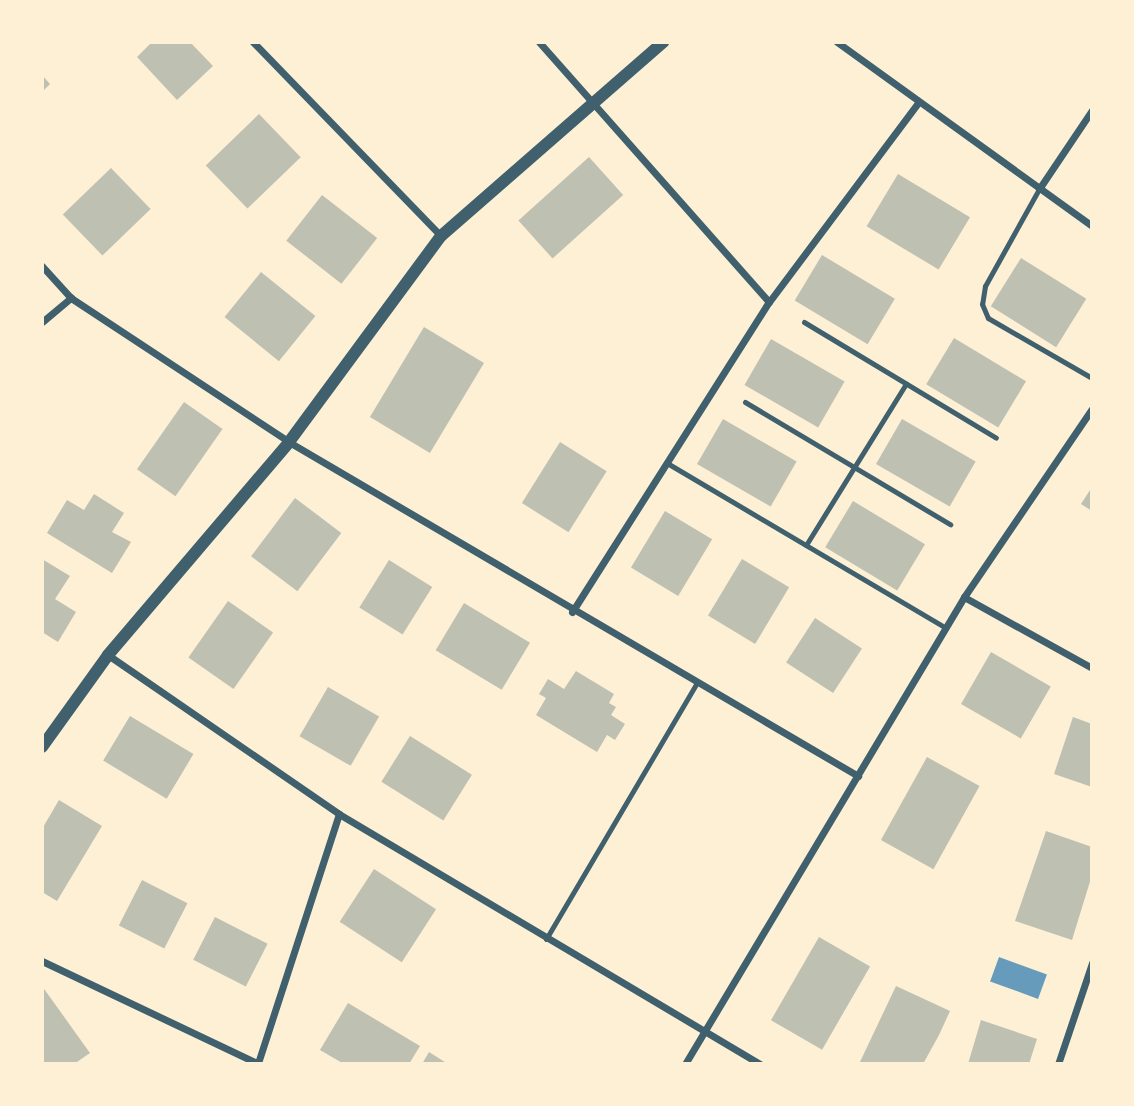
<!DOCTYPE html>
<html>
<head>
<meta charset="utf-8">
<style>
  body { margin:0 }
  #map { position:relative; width:1134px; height:1106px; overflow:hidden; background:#fdf0d5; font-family:"PT Sans Narrow",sans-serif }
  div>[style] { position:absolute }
  .water>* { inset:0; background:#669bbc; transform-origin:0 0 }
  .building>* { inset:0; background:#bec0b2; transform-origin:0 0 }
  .service>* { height:5px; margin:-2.5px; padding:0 2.5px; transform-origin:2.5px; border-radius:2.5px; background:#3f606c }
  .minor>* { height:7px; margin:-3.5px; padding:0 3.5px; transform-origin:3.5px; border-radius:3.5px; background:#3f606c }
  .tertiary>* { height:12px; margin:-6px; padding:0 6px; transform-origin:6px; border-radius:6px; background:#3f606c }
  span { translate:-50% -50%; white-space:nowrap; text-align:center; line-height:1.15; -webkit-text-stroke:6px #fdf0d5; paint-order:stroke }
  .frame { position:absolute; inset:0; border:44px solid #fdf0d5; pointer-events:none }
</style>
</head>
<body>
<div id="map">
  <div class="water">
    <div style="left:999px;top:957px;width:51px;height:26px;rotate:20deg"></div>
  </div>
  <div class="building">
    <div style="clip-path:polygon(152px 42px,190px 42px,213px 66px,177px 100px,137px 57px)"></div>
    <div style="clip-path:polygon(42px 75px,50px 84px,42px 92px)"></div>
    <div style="left:259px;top:114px;width:60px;height:74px;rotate:46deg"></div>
    <div style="left:589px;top:157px;width:51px;height:95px;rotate:48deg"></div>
    <div style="left:111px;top:168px;width:57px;height:67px;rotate:46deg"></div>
    <div style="left:898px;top:174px;width:84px;height:61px;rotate:31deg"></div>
    <div style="left:322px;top:195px;width:70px;height:58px;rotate:38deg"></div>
    <div style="left:822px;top:255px;width:85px;height:53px;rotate:31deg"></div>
    <div style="left:1021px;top:258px;width:77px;height:57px;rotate:32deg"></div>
    <div style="left:261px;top:272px;width:70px;height:58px;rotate:39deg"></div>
    <div style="left:424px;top:327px;width:70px;height:105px;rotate:31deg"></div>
    <div style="left:954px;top:338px;width:84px;height:54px;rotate:31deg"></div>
    <div style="left:771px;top:339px;width:85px;height:53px;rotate:30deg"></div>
    <div style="left:184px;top:402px;width:47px;height:82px;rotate:35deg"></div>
    <div style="left:723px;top:419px;width:85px;height:52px;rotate:30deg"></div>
    <div style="left:902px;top:419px;width:85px;height:52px;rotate:30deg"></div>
    <div style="left:560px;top:442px;width:55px;height:72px;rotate:32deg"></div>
    <div style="clip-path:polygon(1092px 487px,1092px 511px,1081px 504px)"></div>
    <div style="clip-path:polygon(94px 494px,124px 513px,112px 532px,131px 542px,112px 573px,47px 533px,67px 500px,84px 510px)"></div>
    <div style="left:295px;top:498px;width:58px;height:73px;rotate:37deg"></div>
    <div style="left:853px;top:501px;width:84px;height:54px;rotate:31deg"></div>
    <div style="left:665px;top:511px;width:55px;height:66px;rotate:31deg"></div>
    <div style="clip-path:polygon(42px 559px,70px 576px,55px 599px,76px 612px,58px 642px,42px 632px)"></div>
    <div style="left:742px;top:559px;width:55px;height:66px;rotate:31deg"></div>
    <div style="left:389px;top:560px;width:51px;height:56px;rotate:32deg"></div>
    <div style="left:228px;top:601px;width:55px;height:69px;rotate:35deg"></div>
    <div style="left:464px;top:603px;width:77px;height:55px;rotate:31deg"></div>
    <div style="left:815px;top:618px;width:56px;height:53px;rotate:33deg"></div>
    <div style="left:991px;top:652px;width:69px;height:60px;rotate:30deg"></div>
    <div style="clip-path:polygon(576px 671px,614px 694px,609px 703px,616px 707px,611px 715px,625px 724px,615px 740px,607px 735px,597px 752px,536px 715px,546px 698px,539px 694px,548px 679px,564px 689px)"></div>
    <div style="left:328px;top:687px;width:59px;height:57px;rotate:30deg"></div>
    <div style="left:130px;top:716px;width:74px;height:52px;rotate:31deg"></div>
    <div style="clip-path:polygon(1073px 717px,1092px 724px,1092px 787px,1054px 774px)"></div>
    <div style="left:410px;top:736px;width:73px;height:54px;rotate:32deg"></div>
    <div style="left:927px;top:757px;width:60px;height:95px;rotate:29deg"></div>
    <div style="clip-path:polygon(59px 800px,102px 826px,57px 901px,42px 892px,42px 829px)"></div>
    <div style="clip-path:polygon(1046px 831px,1092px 847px,1092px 875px,1072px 940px,1015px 921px)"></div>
    <div style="left:374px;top:869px;width:74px;height:63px;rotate:33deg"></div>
    <div style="left:142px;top:880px;width:51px;height:51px;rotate:27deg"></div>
    <div style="left:215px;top:917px;width:59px;height:48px;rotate:27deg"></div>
    <div style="left:819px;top:937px;width:59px;height:96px;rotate:30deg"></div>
    <div style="clip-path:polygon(42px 986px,90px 1053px,74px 1064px,42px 1064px)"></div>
    <div style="clip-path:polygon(896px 986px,950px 1011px,939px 1035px,923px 1064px,859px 1064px)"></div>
    <div style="clip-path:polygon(348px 1003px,420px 1046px,409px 1064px,344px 1064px,320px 1050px)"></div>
    <div style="clip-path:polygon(981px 1020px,1037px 1039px,1029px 1064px,968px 1064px)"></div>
    <div style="clip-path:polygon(429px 1052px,448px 1064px,422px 1064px)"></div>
  </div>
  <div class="service">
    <div style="left:1039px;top:189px;width:111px;rotate:119.1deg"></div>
    <div style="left:985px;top:286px;width:18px;rotate:99deg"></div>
    <div style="left:982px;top:304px;width:15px;rotate:67deg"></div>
    <div style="left:988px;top:318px;width:120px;rotate:30deg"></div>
    <div style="left:804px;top:322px;width:224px;rotate:31.1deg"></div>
    <div style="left:745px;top:402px;width:239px;rotate:30.8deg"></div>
    <div style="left:667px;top:463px;width:324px;rotate:30.6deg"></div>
    <div style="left:806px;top:545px;width:190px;rotate:-58.2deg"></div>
    <div style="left:546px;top:939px;width:297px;rotate:-59.5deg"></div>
  </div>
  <div class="minor">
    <div style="left:253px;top:42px;width:270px;rotate:45.9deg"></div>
    <div style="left:539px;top:42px;width:347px;rotate:48.5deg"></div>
    <div style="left:837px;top:42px;width:314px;rotate:35.8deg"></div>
    <div style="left:1039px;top:189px;width:95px;rotate:-56.1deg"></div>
    <div style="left:42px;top:266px;width:43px;rotate:47.8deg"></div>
    <div style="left:71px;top:298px;width:261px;rotate:33.4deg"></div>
    <div style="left:289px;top:442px;width:660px;rotate:30.41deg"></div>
    <div style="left:42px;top:322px;width:38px;rotate:-40deg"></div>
    <div style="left:964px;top:597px;width:146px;rotate:29deg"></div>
    <div style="left:572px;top:612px;width:367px;rotate:-57.6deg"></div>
    <div style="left:769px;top:302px;width:249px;rotate:-53.2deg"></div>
    <div style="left:108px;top:655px;width:280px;rotate:34.5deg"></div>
    <div style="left:339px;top:814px;width:490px;rotate:30.7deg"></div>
    <div style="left:42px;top:961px;width:240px;rotate:25.4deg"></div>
    <div style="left:258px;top:1063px;width:262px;rotate:-72deg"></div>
    <div style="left:685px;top:1064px;width:544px;rotate:-59.14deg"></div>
    <div style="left:964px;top:597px;width:227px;rotate:-55.8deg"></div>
    <div style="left:1058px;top:1064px;width:107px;rotate:-71.4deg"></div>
  </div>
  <div class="tertiary">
    <div style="left:42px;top:747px;width:113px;rotate:-54.3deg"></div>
    <div style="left:108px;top:655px;width:280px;rotate:-49.6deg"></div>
    <div style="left:289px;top:442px;width:256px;rotate:-53.6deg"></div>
    <div style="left:441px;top:236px;width:295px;rotate:-41.1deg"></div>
  </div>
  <div class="frame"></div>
</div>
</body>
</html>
